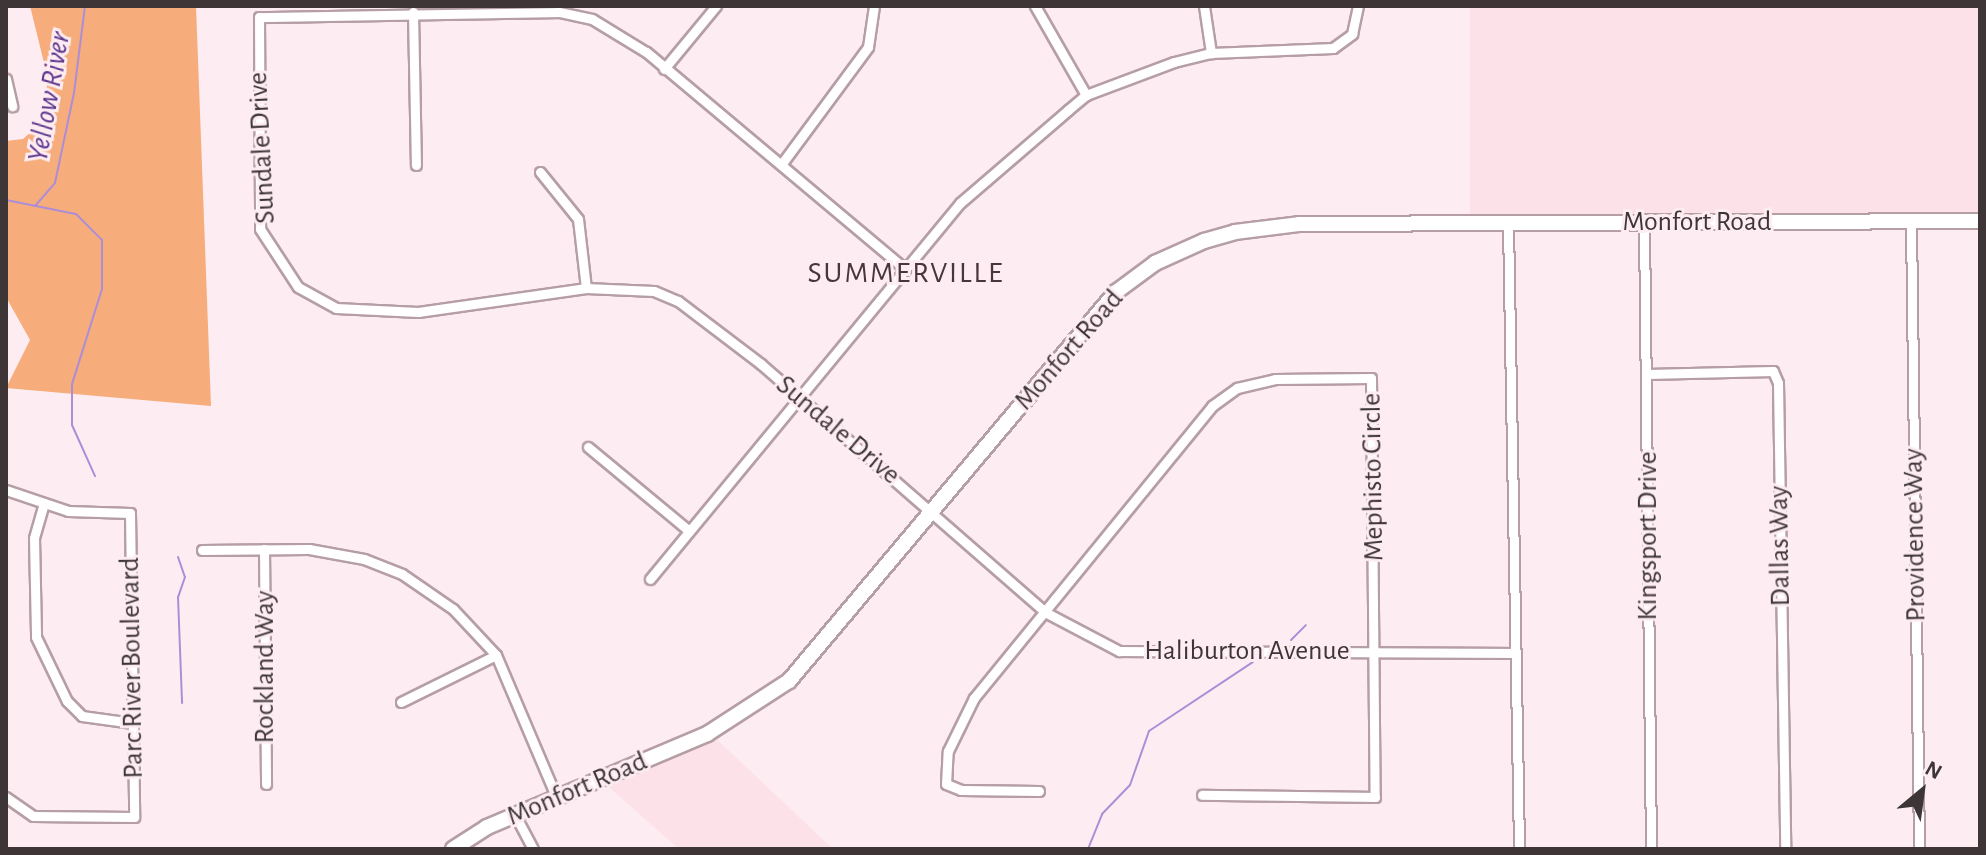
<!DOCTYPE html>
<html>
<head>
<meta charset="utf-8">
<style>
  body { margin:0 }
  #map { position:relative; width:1986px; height:855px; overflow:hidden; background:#fdedf2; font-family:"Alegreya Sans",sans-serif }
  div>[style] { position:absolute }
  .built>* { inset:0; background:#fce1e8; transform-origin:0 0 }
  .forest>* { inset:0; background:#f6ac7b }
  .stream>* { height:2px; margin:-1px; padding:0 1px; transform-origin:1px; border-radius:1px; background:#ac8ed7 }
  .roads { filter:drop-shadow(2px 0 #b69ea5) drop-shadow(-2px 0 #b69ea5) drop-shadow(0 2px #b69ea5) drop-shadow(0 -2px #b69ea5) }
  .street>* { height:9px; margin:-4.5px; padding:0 4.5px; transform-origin:4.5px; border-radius:4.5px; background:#fff }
  .secondary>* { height:14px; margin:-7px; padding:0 7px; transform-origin:7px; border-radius:7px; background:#fff }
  span { translate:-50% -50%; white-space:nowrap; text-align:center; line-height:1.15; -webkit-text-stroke:6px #fdedf2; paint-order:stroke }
  .street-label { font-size:28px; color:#3e3537 }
  .water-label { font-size:30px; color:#5f378d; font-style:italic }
  .neighbourhood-label { font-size:30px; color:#49363c; letter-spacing:2px }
  .frame { position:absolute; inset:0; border:8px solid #3e3537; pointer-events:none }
  .north { position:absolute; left:1882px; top:751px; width:80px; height:80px; -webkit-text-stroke:6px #fdedf2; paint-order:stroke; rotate:29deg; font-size:22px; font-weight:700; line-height:32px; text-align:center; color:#3e3537 }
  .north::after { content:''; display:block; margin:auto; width:28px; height:36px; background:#3e3537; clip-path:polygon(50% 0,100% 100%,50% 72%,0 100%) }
</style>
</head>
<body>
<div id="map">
  <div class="built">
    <div style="left:1470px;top:6px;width:510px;height:222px"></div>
    <div style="clip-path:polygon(711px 734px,833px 849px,679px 849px,603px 782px)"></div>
  </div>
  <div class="forest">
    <div style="clip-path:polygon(30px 6px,196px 6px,211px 406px,6px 388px,30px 340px,6px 297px,6px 141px,23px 139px,41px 123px,48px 79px)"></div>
  </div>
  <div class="stream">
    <div style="left:6px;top:200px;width:71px;rotate:11.3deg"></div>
    <div style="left:76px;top:214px;width:37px;rotate:45deg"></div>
    <div style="left:102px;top:240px;width:49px;rotate:90deg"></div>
    <div style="left:102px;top:289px;width:100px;rotate:107.5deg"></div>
    <div style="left:72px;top:384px;width:41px;rotate:90deg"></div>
    <div style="left:72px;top:425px;width:56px;rotate:65.7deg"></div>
    <div style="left:35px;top:206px;width:30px;rotate:-49deg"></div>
    <div style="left:55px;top:183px;width:92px;rotate:-78.1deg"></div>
    <div style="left:74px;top:93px;width:88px;rotate:-82.8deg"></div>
    <div style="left:178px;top:557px;width:21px;rotate:71deg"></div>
    <div style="left:185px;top:577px;width:21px;rotate:109deg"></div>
    <div style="left:178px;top:597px;width:106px;rotate:87.8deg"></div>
    <div style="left:1291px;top:640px;width:21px;rotate:-45deg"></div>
    <div style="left:1088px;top:849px;width:38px;rotate:-68deg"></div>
    <div style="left:1102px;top:814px;width:40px;rotate:-46deg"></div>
    <div style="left:1130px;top:785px;width:57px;rotate:-70.6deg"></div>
    <div style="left:1149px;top:731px;width:125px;rotate:-33.6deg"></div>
  </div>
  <div class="roads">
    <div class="street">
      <div style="left:1035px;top:6px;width:103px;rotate:60.2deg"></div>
      <div style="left:1204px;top:6px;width:48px;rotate:81.5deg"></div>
      <div style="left:413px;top:12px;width:153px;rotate:88.9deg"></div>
      <div style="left:664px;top:69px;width:82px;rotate:-50.5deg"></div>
      <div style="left:6px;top:79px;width:28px;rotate:77deg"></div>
      <div style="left:783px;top:162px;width:143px;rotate:-53.5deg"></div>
      <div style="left:868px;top:47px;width:41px;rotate:-81.7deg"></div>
      <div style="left:540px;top:172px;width:60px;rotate:51deg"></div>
      <div style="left:578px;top:219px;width:69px;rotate:83.4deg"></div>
      <div style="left:1911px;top:221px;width:628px;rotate:89.27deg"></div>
      <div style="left:1508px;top:223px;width:626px;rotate:88.99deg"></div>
      <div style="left:1644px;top:223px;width:626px;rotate:89.36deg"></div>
      <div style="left:905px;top:269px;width:338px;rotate:-140deg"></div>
      <div style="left:646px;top:52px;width:63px;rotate:-148.6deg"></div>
      <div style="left:592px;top:19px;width:35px;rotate:-168deg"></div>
      <div style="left:558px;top:12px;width:299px;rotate:179deg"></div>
      <div style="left:259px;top:17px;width:212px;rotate:89.7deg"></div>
      <div style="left:260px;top:229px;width:69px;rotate:56.8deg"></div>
      <div style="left:298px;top:287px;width:43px;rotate:28.9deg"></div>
      <div style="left:336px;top:308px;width:82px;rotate:2.8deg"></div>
      <div style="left:418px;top:312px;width:170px;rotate:-8.1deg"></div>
      <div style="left:586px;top:288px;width:68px;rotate:2.5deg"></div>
      <div style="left:654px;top:291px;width:26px;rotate:23deg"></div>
      <div style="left:678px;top:301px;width:104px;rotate:37.2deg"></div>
      <div style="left:761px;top:364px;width:377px;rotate:41.1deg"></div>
      <div style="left:1045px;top:612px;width:84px;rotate:27.8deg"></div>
      <div style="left:1119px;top:651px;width:396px;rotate:0.3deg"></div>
      <div style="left:1647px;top:374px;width:126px;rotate:-1.4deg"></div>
      <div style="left:1773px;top:371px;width:13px;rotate:67deg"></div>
      <div style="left:1778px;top:383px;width:466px;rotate:89.1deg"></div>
      <div style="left:588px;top:447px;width:131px;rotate:39.7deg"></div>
      <div style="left:6px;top:490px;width:65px;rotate:18.7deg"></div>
      <div style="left:68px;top:511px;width:62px;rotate:1.8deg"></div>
      <div style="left:130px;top:513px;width:304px;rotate:89.2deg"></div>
      <div style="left:134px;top:817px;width:101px;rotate:-179.4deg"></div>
      <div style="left:33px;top:816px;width:33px;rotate:-145deg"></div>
      <div style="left:44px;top:503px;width:36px;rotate:106deg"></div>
      <div style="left:34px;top:538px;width:99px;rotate:88.8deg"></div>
      <div style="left:36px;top:637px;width:71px;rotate:64.2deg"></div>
      <div style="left:67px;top:701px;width:21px;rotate:45deg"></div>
      <div style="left:82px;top:716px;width:51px;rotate:7.8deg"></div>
      <div style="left:264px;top:549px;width:235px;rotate:89.5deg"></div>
      <div style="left:202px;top:550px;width:107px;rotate:-0.5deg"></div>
      <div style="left:309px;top:549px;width:56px;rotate:10.3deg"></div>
      <div style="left:364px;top:559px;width:41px;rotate:21.5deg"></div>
      <div style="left:402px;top:574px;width:62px;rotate:34.5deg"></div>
      <div style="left:453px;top:609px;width:63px;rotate:46.9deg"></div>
      <div style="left:496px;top:655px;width:156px;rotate:67deg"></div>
      <div style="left:650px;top:579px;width:487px;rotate:-50.5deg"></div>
      <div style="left:960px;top:203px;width:143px;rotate:-40.7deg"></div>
      <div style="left:1068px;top:110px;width:23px;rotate:-40deg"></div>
      <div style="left:1086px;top:95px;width:94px;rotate:-20.6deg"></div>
      <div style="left:1174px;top:62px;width:38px;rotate:-14deg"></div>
      <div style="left:1211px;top:53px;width:122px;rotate:-2.3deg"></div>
      <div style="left:1333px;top:48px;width:24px;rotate:-36deg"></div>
      <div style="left:1352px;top:34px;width:29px;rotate:-78deg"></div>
      <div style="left:401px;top:702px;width:106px;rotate:-26.3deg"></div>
      <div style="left:1039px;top:791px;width:78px;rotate:-179.3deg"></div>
      <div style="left:961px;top:790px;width:16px;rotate:-158deg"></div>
      <div style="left:946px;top:784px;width:33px;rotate:-87deg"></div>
      <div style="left:948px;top:751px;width:59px;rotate:-63.9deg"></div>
      <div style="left:974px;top:698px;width:377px;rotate:-50.8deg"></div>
      <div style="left:1212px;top:406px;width:31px;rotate:-36deg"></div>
      <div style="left:1237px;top:388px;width:39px;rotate:-13deg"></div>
      <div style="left:1275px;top:379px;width:96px;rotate:-0.6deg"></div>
      <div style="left:1371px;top:378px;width:419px;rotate:89.5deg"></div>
      <div style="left:1375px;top:797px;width:173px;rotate:-179.3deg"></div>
      <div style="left:515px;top:815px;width:38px;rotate:62deg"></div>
    </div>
    <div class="secondary">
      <div style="left:453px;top:849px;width:40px;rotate:-32.9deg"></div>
      <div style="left:487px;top:827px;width:239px;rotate:-22.9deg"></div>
      <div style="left:707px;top:734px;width:98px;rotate:-32.9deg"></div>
      <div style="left:789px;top:681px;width:508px;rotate:-49.95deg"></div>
      <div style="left:1116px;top:292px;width:49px;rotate:-36.6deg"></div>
      <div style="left:1155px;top:263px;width:54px;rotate:-24.2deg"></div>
      <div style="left:1204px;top:241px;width:32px;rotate:-16deg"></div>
      <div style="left:1235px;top:232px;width:64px;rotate:-7.1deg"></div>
      <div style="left:1299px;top:224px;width:681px;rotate:-0.25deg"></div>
    </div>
  </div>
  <div class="street-label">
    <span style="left:262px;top:148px;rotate:-93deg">Sundale Drive</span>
    <span style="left:1697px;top:222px">Monfort Road</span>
    <span style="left:1069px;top:350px;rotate:-49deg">Monfort Road</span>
    <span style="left:838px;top:430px;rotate:40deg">Sundale Drive</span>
    <span style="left:1373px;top:477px;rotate:-91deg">Mephisto Circle</span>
    <span style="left:1915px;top:535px;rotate:-91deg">Providence Way</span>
    <span style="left:1648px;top:536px;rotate:-90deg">Kingsport Drive</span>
    <span style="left:1780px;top:546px;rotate:-91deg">Dallas Way</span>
    <span style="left:1247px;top:651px">Haliburton Avenue</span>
    <span style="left:265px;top:667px;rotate:-90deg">Rockland Way</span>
    <span style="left:132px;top:668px;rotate:-91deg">Parc River Boulevard</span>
    <span style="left:577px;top:789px;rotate:-23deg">Monfort Road</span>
  </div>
  <div class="water-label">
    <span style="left:49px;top:97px;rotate:-80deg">Yellow River</span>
  </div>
  <div class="neighbourhood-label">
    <span style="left:906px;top:273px">SUMMERVILLE</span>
  </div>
  <div class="frame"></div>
  <div class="north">N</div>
</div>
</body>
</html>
